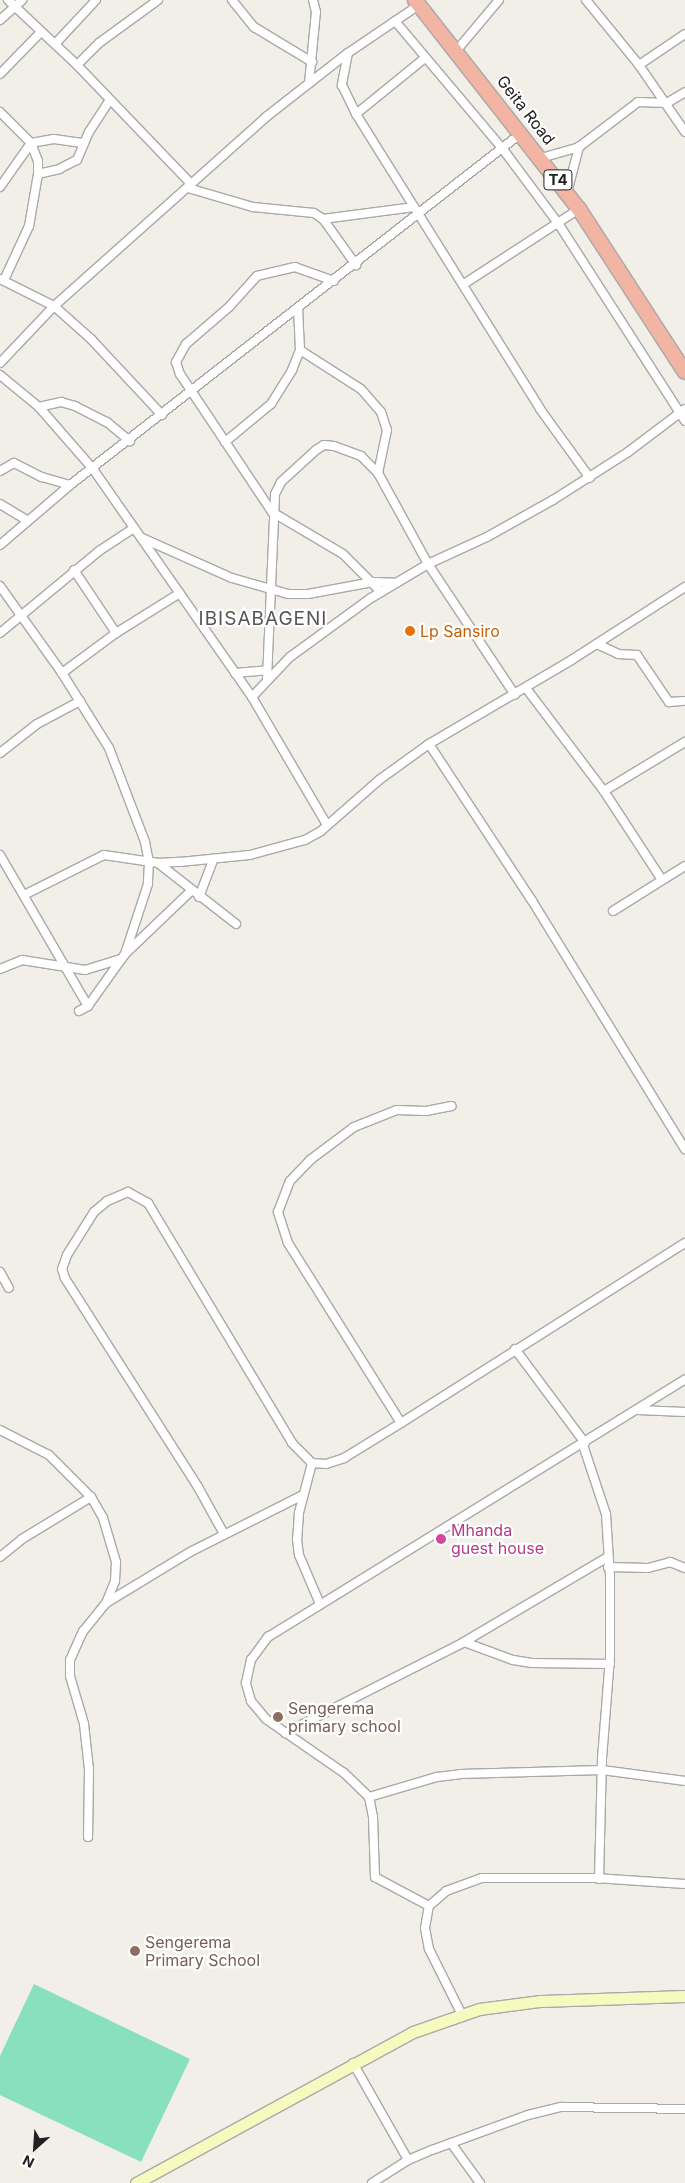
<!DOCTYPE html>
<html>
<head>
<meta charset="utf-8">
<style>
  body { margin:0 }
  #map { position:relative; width:685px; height:2183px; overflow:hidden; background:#f2efe9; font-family:Inter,sans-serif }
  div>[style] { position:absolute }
  .pitch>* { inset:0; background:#88e0be }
  .roads { filter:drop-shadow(1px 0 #a9a9a9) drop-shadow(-1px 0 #a9a9a9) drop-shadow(0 1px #a9a9a9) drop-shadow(0 -1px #a9a9a9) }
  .minor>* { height:8px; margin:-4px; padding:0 4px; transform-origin:4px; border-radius:4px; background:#fff }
  .secondary>* { height:11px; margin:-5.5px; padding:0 5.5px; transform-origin:5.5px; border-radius:5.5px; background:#f7fabf }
  .trunk>* { height:14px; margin:-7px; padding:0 7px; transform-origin:7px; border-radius:7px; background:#f2b4a3 }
  .dots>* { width:14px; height:14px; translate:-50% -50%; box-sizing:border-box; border:2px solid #fff; border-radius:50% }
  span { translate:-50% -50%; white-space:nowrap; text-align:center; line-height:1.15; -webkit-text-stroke:4.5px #fff; paint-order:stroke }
  .shield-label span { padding:1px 4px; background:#fff; border:1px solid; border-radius:4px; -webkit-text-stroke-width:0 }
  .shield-label { font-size:15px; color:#222; font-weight:700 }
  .street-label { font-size:16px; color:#222 }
  .food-label { font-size:16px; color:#c56008 }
  .left { translate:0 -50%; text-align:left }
  .hotel-label { font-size:16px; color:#b23c85 }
  .education-label { font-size:16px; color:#785e54 }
  .quarter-label { font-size:19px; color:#555; letter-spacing:1px }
  .north { position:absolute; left:10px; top:2123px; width:50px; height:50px; -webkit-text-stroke:4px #fff; paint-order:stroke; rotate:206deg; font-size:14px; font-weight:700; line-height:20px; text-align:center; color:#222 }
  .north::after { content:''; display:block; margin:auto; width:18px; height:22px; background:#222; clip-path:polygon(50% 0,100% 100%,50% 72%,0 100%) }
</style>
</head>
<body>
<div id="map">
  <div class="pitch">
    <div style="clip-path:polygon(34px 1984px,190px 2059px,141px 2162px,0 2095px,0 2056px)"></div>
  </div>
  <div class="roads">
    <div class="minor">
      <div style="left:8px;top:0;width:95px;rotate:43.3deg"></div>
      <div style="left:77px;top:65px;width:165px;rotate:46.2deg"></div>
      <div style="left:232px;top:0;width:35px;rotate:51deg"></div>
      <div style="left:254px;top:27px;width:68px;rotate:31.1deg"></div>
      <div style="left:586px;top:0;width:84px;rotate:50.8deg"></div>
      <div style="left:639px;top:65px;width:81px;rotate:55.5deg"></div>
      <div style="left:0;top:20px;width:30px;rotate:-42deg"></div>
      <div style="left:395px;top:21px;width:166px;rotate:49.9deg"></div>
      <div style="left:502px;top:148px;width:94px;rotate:53.3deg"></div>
      <div style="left:558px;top:223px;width:235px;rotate:57.3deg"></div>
      <div style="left:55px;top:44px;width:60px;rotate:-47deg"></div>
      <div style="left:457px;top:50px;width:65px;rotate:-50deg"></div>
      <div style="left:348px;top:53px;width:33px;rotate:101deg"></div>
      <div style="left:342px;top:85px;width:32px;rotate:64deg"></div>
      <div style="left:356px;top:114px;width:348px;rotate:58deg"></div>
      <div style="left:540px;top:409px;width:85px;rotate:54.1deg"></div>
      <div style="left:77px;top:65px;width:31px;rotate:-45deg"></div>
      <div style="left:99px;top:43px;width:73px;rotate:-36.1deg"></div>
      <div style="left:639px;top:65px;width:55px;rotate:-34deg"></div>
      <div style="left:0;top:74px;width:59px;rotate:-45.7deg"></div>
      <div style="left:309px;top:83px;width:71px;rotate:-84.4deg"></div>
      <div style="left:316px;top:12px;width:12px;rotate:-104deg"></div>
      <div style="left:0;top:112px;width:44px;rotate:45deg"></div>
      <div style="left:31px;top:143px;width:19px;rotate:69deg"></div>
      <div style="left:38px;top:161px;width:13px;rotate:90deg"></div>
      <div style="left:38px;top:174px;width:53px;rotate:99.8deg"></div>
      <div style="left:29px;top:226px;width:60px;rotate:114.8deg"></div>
      <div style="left:356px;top:114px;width:89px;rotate:-39.1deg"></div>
      <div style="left:541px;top:158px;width:40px;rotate:-16deg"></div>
      <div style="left:579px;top:147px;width:74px;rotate:-37.3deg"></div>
      <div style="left:638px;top:102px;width:29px;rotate:2deg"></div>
      <div style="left:667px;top:103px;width:21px;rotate:-31deg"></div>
      <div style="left:38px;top:174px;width:22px;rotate:-13deg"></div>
      <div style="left:59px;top:169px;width:20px;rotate:-27deg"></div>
      <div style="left:77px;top:160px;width:30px;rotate:-67deg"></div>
      <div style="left:89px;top:132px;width:38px;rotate:-57deg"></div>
      <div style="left:0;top:187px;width:54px;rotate:-54.8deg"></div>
      <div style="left:31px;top:143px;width:23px;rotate:-10deg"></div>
      <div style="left:54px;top:139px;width:30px;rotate:8deg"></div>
      <div style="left:188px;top:188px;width:68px;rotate:16.3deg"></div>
      <div style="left:253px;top:207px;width:61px;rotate:5.6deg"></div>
      <div style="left:314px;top:213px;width:11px;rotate:34deg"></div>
      <div style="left:323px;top:219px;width:57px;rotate:54.3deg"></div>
      <div style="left:567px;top:193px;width:48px;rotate:-75.4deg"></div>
      <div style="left:323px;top:219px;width:92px;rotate:-7.5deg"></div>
      <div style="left:0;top:279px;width:60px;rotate:26.6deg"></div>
      <div style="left:54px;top:306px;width:50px;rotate:41.7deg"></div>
      <div style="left:91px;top:339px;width:104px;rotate:46.9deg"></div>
      <div style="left:334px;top:281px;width:41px;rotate:-160.3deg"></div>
      <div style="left:295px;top:267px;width:39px;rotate:167deg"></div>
      <div style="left:257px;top:276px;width:42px;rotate:132.1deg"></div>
      <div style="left:229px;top:307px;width:57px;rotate:139.3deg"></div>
      <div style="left:186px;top:344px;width:21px;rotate:119deg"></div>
      <div style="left:176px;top:362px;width:13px;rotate:72deg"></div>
      <div style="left:180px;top:374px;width:166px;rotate:56.3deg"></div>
      <div style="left:272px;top:512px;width:82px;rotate:30.6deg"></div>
      <div style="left:343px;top:554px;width:54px;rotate:45deg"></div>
      <div style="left:464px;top:284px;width:137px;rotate:-33.1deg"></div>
      <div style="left:300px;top:350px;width:72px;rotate:32.6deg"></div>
      <div style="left:361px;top:389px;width:30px;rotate:49deg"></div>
      <div style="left:381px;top:412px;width:19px;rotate:72deg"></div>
      <div style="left:387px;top:430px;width:44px;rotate:101.8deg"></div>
      <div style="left:0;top:363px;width:79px;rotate:-46.5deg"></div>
      <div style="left:54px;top:306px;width:284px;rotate:-41.7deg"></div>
      <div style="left:266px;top:117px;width:104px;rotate:-38deg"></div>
      <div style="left:348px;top:53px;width:86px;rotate:-34.1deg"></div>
      <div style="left:0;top:375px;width:50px;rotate:39.4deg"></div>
      <div style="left:39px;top:407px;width:82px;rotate:48.9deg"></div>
      <div style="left:93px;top:469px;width:278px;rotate:55.1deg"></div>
      <div style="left:252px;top:697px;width:148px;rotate:59.6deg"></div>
      <div style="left:39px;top:407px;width:23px;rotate:-13deg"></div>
      <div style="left:61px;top:402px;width:15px;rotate:16deg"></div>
      <div style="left:75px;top:406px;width:36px;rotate:27deg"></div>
      <div style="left:107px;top:422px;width:30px;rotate:40deg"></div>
      <div style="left:225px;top:442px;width:60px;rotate:-39.6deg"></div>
      <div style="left:271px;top:404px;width:40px;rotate:-58deg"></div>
      <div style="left:292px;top:370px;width:22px;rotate:-68deg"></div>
      <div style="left:300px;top:350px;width:42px;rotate:-92.7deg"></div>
      <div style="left:0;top:471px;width:16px;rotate:-30deg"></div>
      <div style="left:14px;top:463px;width:31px;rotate:27deg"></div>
      <div style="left:42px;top:477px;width:29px;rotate:16deg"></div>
      <div style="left:0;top:504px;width:31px;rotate:31deg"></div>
      <div style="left:142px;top:538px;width:98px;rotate:24deg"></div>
      <div style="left:232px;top:578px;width:58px;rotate:15.9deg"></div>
      <div style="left:288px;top:594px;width:20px"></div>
      <div style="left:308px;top:594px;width:66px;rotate:-10.5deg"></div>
      <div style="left:373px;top:582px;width:23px;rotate:2deg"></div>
      <div style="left:0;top:545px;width:92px;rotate:-40.6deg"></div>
      <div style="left:70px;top:485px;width:571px;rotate:-37.95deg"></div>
      <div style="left:74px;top:570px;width:76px;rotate:56.3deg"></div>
      <div style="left:0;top:586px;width:107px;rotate:54.5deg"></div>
      <div style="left:62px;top:673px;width:89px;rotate:57.9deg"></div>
      <div style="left:109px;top:748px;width:101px;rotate:69deg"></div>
      <div style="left:145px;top:842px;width:20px;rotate:79deg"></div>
      <div style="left:149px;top:862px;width:22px;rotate:93deg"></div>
      <div style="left:148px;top:884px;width:74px;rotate:108.2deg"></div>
      <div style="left:0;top:633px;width:129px;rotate:-39.6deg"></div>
      <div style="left:99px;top:551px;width:42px;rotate:-33.3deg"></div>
      <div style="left:597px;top:644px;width:23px;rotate:25deg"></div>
      <div style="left:618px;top:654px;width:19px;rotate:3deg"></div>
      <div style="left:637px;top:655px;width:57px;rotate:55.8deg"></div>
      <div style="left:669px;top:702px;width:16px;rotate:-4deg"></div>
      <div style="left:62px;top:673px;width:67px;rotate:-36.5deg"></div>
      <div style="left:116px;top:633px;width:75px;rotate:-32deg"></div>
      <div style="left:235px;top:673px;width:32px;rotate:-5deg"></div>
      <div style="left:267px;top:679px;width:185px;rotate:-87.5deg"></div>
      <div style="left:275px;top:494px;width:13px;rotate:-63deg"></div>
      <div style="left:281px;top:482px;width:47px;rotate:-42.4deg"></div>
      <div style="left:316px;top:450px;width:9px;rotate:-32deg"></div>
      <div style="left:324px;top:445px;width:10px;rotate:6deg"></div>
      <div style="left:334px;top:446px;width:29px;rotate:20deg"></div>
      <div style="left:361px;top:456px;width:24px;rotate:45deg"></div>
      <div style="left:378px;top:473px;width:104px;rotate:61.2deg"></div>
      <div style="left:428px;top:564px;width:157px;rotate:56.4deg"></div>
      <div style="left:526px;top:688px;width:129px;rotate:52.9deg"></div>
      <div style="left:604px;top:791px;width:106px;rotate:56.9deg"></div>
      <div style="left:252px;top:697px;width:55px;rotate:-46.5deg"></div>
      <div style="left:290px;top:657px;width:100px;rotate:-36.1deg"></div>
      <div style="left:371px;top:598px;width:66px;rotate:-30.8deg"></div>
      <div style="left:428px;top:564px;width:65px;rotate:-24.6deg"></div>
      <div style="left:487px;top:537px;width:76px;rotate:-29.3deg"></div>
      <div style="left:553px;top:500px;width:89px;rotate:-32.6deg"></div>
      <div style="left:628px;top:452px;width:71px;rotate:-37deg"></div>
      <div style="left:429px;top:744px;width:186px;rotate:56.7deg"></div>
      <div style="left:531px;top:899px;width:294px;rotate:58.4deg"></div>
      <div style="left:0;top:753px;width:47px;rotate:-38.1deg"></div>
      <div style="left:37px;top:724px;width:49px;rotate:-28.1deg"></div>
      <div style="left:604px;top:791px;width:95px;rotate:-31.2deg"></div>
      <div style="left:0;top:855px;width:175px;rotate:59.8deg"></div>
      <div style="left:158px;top:863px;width:99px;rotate:38deg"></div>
      <div style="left:24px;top:895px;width:89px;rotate:-26.6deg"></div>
      <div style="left:104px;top:855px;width:55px;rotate:8.4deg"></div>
      <div style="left:158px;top:863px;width:22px;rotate:-3deg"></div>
      <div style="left:180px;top:862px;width:70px;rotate:-5.7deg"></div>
      <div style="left:250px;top:855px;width:57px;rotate:-15.3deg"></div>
      <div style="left:305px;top:840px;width:18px;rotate:-29deg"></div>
      <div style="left:321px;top:831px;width:77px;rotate:-41.3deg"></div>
      <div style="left:379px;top:780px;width:62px;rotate:-35.8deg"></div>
      <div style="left:429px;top:744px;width:164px;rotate:-30.5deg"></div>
      <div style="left:570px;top:661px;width:137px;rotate:-32.8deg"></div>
      <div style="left:199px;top:897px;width:40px;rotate:-69deg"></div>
      <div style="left:613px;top:911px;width:85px;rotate:-32deg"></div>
      <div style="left:0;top:969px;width:24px;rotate:-22deg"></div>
      <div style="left:22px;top:960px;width:64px;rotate:9deg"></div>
      <div style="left:85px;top:970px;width:38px;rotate:-17deg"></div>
      <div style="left:79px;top:1011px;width:10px;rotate:-29deg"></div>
      <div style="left:88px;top:1006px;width:64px;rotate:-54.6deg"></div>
      <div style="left:125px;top:954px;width:91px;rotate:-43.7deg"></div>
      <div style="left:0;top:1272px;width:18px;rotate:61deg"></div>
      <div style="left:515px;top:1349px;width:117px;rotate:53.3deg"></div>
      <div style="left:638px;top:1410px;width:47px;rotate:2.4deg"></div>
      <div style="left:401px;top:1423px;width:213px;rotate:-122.1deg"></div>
      <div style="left:288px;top:1243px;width:33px;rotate:-108deg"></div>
      <div style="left:278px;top:1212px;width:33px;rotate:-69deg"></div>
      <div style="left:290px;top:1181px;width:29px;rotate:-46deg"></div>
      <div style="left:310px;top:1160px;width:55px;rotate:-36.9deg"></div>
      <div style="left:354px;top:1127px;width:46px;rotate:-21.6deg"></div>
      <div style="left:397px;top:1110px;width:29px;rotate:2deg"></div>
      <div style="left:426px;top:1111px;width:26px;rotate:-11deg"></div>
      <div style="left:0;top:1430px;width:55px;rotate:27deg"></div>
      <div style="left:49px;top:1455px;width:59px;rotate:45deg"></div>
      <div style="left:91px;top:1497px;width:24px;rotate:60deg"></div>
      <div style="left:103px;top:1518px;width:46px;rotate:73.5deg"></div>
      <div style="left:116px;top:1562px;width:19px;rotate:93deg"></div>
      <div style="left:115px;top:1581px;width:24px;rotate:112deg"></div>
      <div style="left:106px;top:1603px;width:36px;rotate:129deg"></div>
      <div style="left:83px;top:1631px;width:32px;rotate:114deg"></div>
      <div style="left:70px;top:1660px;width:16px;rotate:90deg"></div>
      <div style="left:70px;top:1676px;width:50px;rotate:73.7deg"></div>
      <div style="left:84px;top:1724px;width:45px;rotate:83.7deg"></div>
      <div style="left:89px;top:1769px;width:68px;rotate:90.8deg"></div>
      <div style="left:583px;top:1445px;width:73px;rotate:71.6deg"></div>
      <div style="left:606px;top:1514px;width:62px;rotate:86.3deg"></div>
      <div style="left:610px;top:1576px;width:81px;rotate:90deg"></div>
      <div style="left:610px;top:1657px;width:101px;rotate:94.5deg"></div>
      <div style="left:602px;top:1758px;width:121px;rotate:91.4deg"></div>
      <div style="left:312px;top:1463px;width:52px;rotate:104.6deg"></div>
      <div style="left:299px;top:1513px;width:26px;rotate:94deg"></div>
      <div style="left:297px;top:1539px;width:16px;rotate:83deg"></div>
      <div style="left:299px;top:1555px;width:53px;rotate:66.8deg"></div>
      <div style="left:224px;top:1534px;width:54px;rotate:-119deg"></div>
      <div style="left:198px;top:1487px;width:248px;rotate:-122.5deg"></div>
      <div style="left:65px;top:1278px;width:9px;rotate:-108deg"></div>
      <div style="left:62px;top:1269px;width:15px;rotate:-70deg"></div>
      <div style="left:67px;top:1255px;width:51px;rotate:-57.9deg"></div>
      <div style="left:94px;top:1212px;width:17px;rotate:-40deg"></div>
      <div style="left:107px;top:1201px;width:23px;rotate:-23deg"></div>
      <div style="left:128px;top:1192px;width:23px;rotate:29deg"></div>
      <div style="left:148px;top:1203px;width:280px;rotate:59deg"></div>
      <div style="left:292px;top:1443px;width:28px;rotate:45deg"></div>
      <div style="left:312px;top:1463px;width:14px;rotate:4deg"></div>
      <div style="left:326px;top:1464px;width:19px;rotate:-18deg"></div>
      <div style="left:344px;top:1458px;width:67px;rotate:-31.6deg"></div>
      <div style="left:401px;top:1423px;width:336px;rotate:-32.4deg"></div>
      <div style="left:0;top:1557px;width:28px;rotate:-39deg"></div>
      <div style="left:22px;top:1539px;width:81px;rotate:-31.3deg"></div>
      <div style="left:608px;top:1567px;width:40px;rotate:1.4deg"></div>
      <div style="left:648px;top:1568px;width:23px;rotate:-15deg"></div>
      <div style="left:670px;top:1562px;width:16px;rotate:22deg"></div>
      <div style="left:106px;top:1603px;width:100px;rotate:-31.2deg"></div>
      <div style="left:192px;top:1551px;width:124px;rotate:-26.8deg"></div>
      <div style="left:464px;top:1642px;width:52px;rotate:20.2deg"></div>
      <div style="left:513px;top:1660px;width:19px;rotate:9deg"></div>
      <div style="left:532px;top:1663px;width:78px;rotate:0.7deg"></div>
      <div style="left:285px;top:1733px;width:201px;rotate:-26.9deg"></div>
      <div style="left:464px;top:1642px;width:167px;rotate:-30.6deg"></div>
      <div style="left:369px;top:1797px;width:71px;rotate:-16.4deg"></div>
      <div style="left:437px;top:1777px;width:23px;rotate:-7deg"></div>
      <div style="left:460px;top:1774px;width:142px;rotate:-1.6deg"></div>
      <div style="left:602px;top:1770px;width:84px;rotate:7.5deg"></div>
      <div style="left:429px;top:1906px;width:61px;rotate:-151.8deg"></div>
      <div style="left:375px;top:1877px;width:60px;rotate:-91.9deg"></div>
      <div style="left:373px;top:1817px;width:20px;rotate:-101deg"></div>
      <div style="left:369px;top:1797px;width:35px;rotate:-136deg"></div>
      <div style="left:344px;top:1773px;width:95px;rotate:-145.3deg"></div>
      <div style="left:266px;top:1719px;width:23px;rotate:-130deg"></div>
      <div style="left:251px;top:1701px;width:19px;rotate:-106deg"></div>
      <div style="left:246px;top:1683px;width:24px;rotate:-78deg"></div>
      <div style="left:251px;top:1660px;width:29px;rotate:-54deg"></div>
      <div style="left:268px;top:1637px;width:490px;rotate:-31.7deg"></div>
      <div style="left:462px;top:2015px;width:74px;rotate:-116.6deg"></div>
      <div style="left:429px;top:1949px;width:21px;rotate:-101deg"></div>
      <div style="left:425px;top:1928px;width:22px;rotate:-80deg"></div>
      <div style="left:429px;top:1906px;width:23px;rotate:-41deg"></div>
      <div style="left:446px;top:1891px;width:38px;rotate:-20deg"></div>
      <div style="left:482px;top:1878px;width:113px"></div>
      <div style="left:595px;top:1878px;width:90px;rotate:3.8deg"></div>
      <div style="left:353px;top:2063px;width:112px;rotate:60.4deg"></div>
      <div style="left:451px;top:2143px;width:49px;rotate:54.1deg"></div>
      <div style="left:372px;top:2183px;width:43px;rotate:-32.6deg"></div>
      <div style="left:408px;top:2160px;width:26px;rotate:-23deg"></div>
      <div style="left:432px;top:2150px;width:102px;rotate:-20deg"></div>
      <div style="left:528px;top:2115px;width:34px;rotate:-14deg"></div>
      <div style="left:561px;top:2107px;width:124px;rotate:0.9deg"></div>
    </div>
    <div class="secondary">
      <div style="left:136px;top:2183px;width:315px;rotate:-28.6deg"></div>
      <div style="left:413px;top:2032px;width:70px;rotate:-19.2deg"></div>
      <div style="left:479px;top:2009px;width:62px;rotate:-7.5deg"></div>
      <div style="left:540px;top:2001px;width:145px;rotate:-2deg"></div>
    </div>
    <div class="trunk">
      <div style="left:415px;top:0;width:266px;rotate:51.9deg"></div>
      <div style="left:579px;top:209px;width:194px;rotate:57deg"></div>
    </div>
  </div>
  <div class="dots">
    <div style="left:410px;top:631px;background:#e8710a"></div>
    <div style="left:441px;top:1539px;background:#d1479c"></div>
    <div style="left:278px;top:1717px;background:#8d6e63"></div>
    <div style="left:135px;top:1951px;background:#8d6e63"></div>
  </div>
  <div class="shield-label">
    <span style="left:558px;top:180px">T4</span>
  </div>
  <div class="street-label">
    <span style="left:526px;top:110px;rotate:52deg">Geita Road</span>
  </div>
  <div class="food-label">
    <span class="left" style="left:420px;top:631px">Lp Sansiro</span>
  </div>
  <div class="hotel-label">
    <span class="left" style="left:451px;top:1539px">Mhanda<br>guest house</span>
  </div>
  <div class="education-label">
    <span class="left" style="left:288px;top:1717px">Sengerema<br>primary school</span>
    <span class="left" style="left:145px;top:1951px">Sengerema<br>Primary School</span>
  </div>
  <div class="quarter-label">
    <span style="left:263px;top:619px">IBISABAGENI</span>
  </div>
  <div class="north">N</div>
</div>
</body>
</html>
